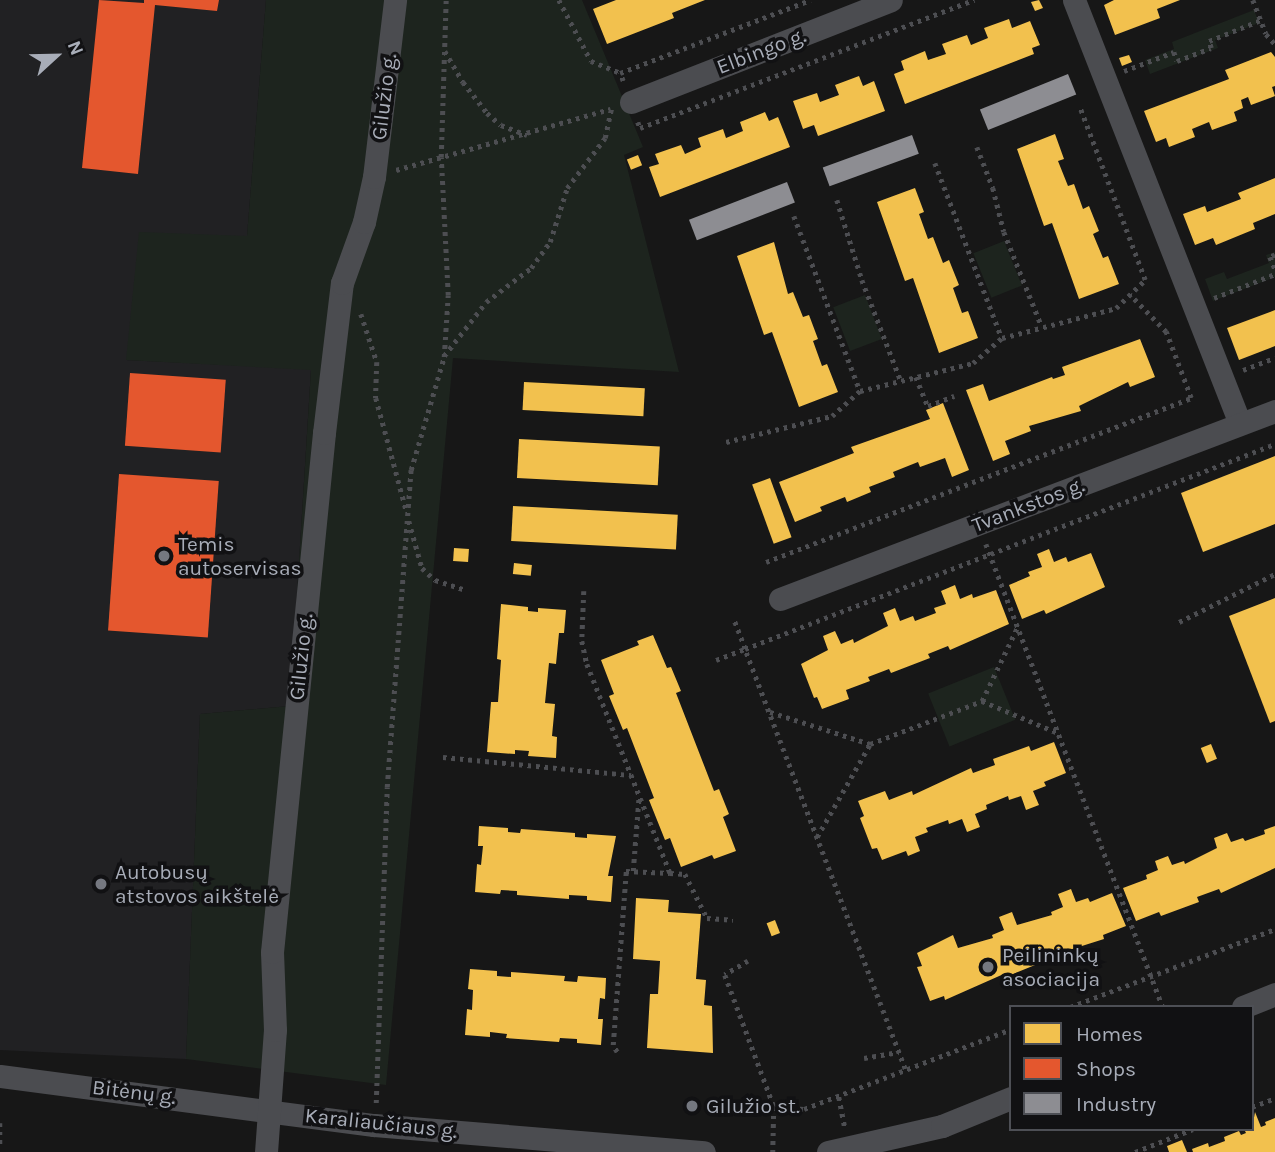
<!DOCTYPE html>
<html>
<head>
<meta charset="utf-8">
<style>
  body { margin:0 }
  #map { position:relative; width:1275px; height:1152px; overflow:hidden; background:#171717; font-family:Karla,sans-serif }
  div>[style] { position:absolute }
  .built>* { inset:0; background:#212123 }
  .green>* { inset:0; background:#1d241e; transform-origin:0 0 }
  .homes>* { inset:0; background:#f2c14e; transform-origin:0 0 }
  .shops>* { inset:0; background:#e4572e; transform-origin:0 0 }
  .industry>* { inset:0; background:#8d8d92; transform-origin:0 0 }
  .path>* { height:4.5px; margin-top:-2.25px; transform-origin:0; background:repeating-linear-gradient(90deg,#4d4e52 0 3.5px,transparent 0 8.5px) }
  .minor>* { height:23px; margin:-11.5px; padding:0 11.5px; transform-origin:11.5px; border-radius:11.5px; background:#4b4c50 }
  .dots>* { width:19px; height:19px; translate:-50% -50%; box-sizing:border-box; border:4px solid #111113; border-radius:50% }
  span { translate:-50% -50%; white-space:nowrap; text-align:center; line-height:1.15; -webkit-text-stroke:7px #111113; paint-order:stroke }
  .street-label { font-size:21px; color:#a8adb8 }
  .poi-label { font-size:21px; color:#a8adb8 }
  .left { translate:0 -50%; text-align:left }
  .legend { position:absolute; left:1009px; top:1005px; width:245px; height:126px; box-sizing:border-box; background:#111113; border:2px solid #4d4f55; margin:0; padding:9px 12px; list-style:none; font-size:21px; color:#a8adb8 }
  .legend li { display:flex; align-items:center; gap:14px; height:35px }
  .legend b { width:35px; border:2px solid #4d4f55 }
  .north { position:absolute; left:21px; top:21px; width:70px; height:70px; -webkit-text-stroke:5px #111113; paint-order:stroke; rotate:68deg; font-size:19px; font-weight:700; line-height:28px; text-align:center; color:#a8adb8 }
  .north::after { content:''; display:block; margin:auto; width:24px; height:32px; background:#a8adb8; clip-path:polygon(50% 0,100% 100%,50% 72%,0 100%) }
</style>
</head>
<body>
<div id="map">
  <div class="built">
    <div style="clip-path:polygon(0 0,266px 0,247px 236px,126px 360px,311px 369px,290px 706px,200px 714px,186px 1059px,0 1050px)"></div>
  </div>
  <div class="green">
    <div style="clip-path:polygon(266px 0,582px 0,643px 147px,624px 155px,679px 372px,453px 358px,386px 1085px,186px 1059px,200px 714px,290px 706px,311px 370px,126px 360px,139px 232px,247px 236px)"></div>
    <div style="clip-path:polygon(1254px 10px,1259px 23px,1215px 40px,1218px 48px,1150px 74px,1145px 60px,1174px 49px,1172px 42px)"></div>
    <div style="left:1004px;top:241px;width:48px;height:33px;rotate:68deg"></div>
    <div style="clip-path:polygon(1275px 252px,1275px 277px,1213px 301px,1205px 279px,1224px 272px,1227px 279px,1269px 263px,1266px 255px)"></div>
    <div style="left:865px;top:295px;width:47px;height:34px;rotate:69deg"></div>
    <div style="left:994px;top:667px;width:57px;height:71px;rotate:68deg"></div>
  </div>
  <div class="homes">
    <div style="clip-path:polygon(616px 0,705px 0,672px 13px,674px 18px,607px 44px,593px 9px)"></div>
    <div style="clip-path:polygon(1039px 0,1043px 8px,1035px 11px,1031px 2px)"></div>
    <div style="clip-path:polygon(1114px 0,1180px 0,1157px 9px,1160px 18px,1115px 35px,1104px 5px)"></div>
    <div style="clip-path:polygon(1009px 19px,1012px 28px,1030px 21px,1040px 45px,1032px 48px,1034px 54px,905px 104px,894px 74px,904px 70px,901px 61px,925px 51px,928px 60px,946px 54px,942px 44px,967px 35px,971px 45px,988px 38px,984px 28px)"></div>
    <div style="clip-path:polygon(1271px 52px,1275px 57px,1275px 86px,1272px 87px,1275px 96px,1251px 105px,1248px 97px,1241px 100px,1243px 108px,1234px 112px,1237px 121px,1212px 130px,1209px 122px,1192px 129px,1195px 137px,1169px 147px,1166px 138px,1156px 142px,1144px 111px,1229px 79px,1225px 70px)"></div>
    <div style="clip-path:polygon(1129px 55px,1132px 62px,1122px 66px,1119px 58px)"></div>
    <div style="clip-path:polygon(859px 76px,863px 86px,874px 81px,885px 111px,818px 136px,814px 125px,803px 129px,793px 101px,817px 93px,820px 102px,839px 95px,835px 85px)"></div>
    <div style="clip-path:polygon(765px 112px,769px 121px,778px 117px,790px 147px,660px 197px,649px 167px,659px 164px,655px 154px,681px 145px,685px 154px,701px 147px,698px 138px,723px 129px,726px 138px,743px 131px,740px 122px)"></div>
    <div style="clip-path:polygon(1055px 134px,1064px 159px,1058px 161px,1068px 186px,1074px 184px,1083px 209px,1089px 206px,1099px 231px,1093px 234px,1103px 258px,1108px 256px,1119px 284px,1079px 299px,1052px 223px,1044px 226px,1017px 149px)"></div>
    <div style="left:638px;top:155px;width:11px;height:12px;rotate:68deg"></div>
    <div style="clip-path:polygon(1275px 178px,1275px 214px,1253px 223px,1255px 229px,1216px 245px,1213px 238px,1195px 245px,1183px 214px,1205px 206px,1207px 212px,1241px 199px,1238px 193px)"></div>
    <div style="clip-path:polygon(915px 188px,924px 212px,919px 214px,928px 239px,933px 237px,943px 263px,949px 260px,959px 285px,953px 288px,962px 313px,968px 311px,978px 338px,939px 353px,913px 278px,905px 281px,877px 202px)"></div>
    <div style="clip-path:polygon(774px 242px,788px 294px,793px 292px,803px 317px,809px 315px,818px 339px,813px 341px,822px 366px,827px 364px,838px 392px,799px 407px,772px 332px,764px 335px,737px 256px)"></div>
    <div style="clip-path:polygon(1275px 310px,1275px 346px,1239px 360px,1227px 328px)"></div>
    <div style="clip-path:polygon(1140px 339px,1155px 377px,1130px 387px,1128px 382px,1079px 406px,1081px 411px,1029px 426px,1031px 431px,1005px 441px,1010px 454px,993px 461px,966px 390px,983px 384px,989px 401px,1052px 377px,1053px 379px,1065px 375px,1062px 367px)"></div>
    <div style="left:524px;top:382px;width:121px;height:28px;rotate:3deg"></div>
    <div style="clip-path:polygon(943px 403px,969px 470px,952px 477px,945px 458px,920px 467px,918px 462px,893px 472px,895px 477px,869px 487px,871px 492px,847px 502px,845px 497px,820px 507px,822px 511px,795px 522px,779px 482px,854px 453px,851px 447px,930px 419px,926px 410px)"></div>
    <div style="left:519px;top:439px;width:141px;height:39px;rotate:3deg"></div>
    <div style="clip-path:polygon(1275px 456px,1275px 524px,1203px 552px,1181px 493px)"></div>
    <div style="left:770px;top:478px;width:63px;height:19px;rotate:70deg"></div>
    <div style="left:513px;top:506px;width:165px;height:35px;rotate:3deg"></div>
    <div style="left:454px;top:548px;width:15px;height:13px;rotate:4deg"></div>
    <div style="clip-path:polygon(1049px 549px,1054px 562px,1066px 557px,1068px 562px,1091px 553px,1105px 587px,1046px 614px,1044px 610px,1022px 619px,1009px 585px,1030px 576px,1028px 572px,1042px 567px,1037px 554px)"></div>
    <div style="left:514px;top:563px;width:18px;height:11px;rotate:6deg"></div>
    <div style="clip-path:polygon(955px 585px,960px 599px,972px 594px,973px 598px,996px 590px,1009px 624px,950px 650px,948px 646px,928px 654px,930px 658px,891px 673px,889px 669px,868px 677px,870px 681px,846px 690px,849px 699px,822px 709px,817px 697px,814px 698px,801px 664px,828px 650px,823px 636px,835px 631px,841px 644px,853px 639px,854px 643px,888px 626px,883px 613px,895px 608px,900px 621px,913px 616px,915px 621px,936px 613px,934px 608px,946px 604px,941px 591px)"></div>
    <div style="clip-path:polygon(1275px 598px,1275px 721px,1270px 723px,1229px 616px)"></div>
    <div style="clip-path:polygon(501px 604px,528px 607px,528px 611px,538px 612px,538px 608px,566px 610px,564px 633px,559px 633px,556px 664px,549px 663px,545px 703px,555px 704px,552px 736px,557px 737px,556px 758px,528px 756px,529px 751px,515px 750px,515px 754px,487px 752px,491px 702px,498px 702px,501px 660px,497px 659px)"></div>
    <div style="clip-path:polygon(653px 635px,667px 668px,671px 667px,681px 691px,676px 693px,714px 791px,719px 789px,729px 814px,723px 817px,736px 851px,714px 859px,712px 855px,681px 867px,670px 838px,665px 840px,649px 800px,654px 798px,627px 728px,623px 730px,609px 696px,614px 694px,601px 660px,639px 645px,637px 641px)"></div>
    <div style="clip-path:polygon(1054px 742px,1066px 773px,1044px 782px,1046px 786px,1033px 791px,1039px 805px,1026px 810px,1021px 796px,1009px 800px,1008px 796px,986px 805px,987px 809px,975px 814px,980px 827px,967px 832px,962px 819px,949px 824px,948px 820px,926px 828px,928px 832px,915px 837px,920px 851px,908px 856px,906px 851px,882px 860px,877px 848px,872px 849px,860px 818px,864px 816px,858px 801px,885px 791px,889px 800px,912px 791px,913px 795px,971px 768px,973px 773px,995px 765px,993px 759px,1029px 746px,1031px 751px)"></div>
    <div style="left:1211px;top:744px;width:16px;height:11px;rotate:68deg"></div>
    <div style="clip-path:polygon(479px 826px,508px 828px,508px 832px,520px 833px,521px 829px,575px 833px,575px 837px,587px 838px,587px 834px,616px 836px,608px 876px,613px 876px,611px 902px,587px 900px,587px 896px,569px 895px,569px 899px,517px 895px,517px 891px,501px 890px,500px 894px,475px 892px,477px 864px,481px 865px,483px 846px,478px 846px)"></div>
    <div style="clip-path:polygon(1275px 826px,1275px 868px,1221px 893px,1219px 889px,1197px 897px,1199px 902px,1161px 916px,1159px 912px,1136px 921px,1123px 888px,1147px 879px,1146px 875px,1158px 870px,1155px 861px,1168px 856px,1172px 865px,1184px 861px,1185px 864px,1217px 848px,1214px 838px,1227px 833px,1231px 842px,1243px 838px,1245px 841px,1265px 834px,1264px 830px)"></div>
    <div style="clip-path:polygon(1071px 889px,1076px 902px,1088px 898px,1090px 902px,1112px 893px,1126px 926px,1103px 935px,1104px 939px,1044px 958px,1045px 961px,1008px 976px,1006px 973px,945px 1000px,944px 996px,930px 1001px,917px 967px,922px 966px,917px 953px,953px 935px,958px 948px,993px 938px,992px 935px,1004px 930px,999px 917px,1012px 912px,1017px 925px,1052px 915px,1051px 912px,1063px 907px,1058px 894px)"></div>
    <div style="clip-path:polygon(636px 898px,669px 900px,668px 912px,701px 914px,696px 979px,706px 980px,704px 1005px,712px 1006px,713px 1053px,647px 1048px,650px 994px,658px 994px,660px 961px,633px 959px)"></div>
    <div style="left:775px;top:920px;width:14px;height:9px;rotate:69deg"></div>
    <div style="clip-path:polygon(470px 969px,497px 971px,497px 976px,511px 977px,511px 972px,565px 976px,564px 981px,577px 982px,578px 976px,606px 978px,605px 999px,600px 998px,598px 1019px,603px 1019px,601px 1045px,577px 1043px,577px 1039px,560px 1038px,559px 1042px,506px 1038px,507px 1034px,490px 1032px,490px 1037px,465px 1035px,467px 1009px,472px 1010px,473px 990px,468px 989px)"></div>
    <div style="clip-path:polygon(1255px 1112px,1261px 1127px,1266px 1125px,1265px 1122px,1275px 1118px,1275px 1152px,1193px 1152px,1192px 1149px,1208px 1143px,1209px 1147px,1225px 1141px,1224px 1137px,1239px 1131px,1241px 1135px,1246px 1133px,1244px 1129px,1252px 1129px)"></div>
    <div style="clip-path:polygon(1182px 1140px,1187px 1152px,1169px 1152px,1167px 1146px)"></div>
  </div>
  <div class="shops">
    <div style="clip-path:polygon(99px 0,144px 3px,144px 0,219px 0,217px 11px,155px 5px,138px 174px,82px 168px)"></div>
    <div style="left:130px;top:373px;width:96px;height:73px;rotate:4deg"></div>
    <div style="left:119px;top:474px;width:100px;height:157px;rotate:4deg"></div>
  </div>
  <div class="industry">
    <div style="left:1068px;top:74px;width:22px;height:95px;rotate:68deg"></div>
    <div style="left:912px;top:135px;width:20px;height:95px;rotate:70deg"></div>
    <div style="left:787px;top:182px;width:22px;height:105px;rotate:69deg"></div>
  </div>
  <div class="path">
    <div style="left:559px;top:0;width:69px;rotate:62.3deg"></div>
    <div style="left:591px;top:61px;width:31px;rotate:22deg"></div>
    <div style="left:1253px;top:0;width:36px;rotate:69deg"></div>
    <div style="left:1266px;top:34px;width:13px;rotate:48deg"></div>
    <div style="left:445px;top:51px;width:36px;rotate:60deg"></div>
    <div style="left:463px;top:82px;width:39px;rotate:52deg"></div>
    <div style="left:487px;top:113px;width:18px;rotate:41deg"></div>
    <div style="left:501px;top:125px;width:28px;rotate:21deg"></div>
    <div style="left:1124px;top:71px;width:53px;rotate:-20.8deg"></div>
    <div style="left:1174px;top:52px;width:9px;rotate:72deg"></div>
    <div style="left:1177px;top:61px;width:36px;rotate:-21deg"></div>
    <div style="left:1211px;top:48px;width:7px;rotate:-106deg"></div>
    <div style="left:1209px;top:41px;width:56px;rotate:-22deg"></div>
    <div style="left:623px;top:81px;width:9px;rotate:-111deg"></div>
    <div style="left:620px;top:73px;width:204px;rotate:-21deg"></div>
    <div style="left:638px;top:122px;width:6px;rotate:72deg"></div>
    <div style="left:640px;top:128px;width:358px;rotate:-21deg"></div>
    <div style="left:977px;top:147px;width:44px;rotate:68.7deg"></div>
    <div style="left:993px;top:188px;width:45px;rotate:76deg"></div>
    <div style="left:1004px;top:232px;width:102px;rotate:68.2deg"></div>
    <div style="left:935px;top:163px;width:187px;rotate:69.1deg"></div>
    <div style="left:396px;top:170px;width:223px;rotate:-15.9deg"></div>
    <div style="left:837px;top:200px;width:84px;rotate:72.6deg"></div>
    <div style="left:862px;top:280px;width:108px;rotate:68.9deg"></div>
    <div style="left:794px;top:216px;width:187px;rotate:69.3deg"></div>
    <div style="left:1275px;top:255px;width:5px;rotate:158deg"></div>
    <div style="left:1270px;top:257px;width:13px;rotate:67deg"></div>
    <div style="left:1214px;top:298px;width:66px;rotate:-21.5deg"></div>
    <div style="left:361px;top:314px;width:51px;rotate:71.6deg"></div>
    <div style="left:377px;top:362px;width:36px;rotate:92deg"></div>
    <div style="left:376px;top:398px;width:115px;rotate:74.9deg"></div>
    <div style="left:444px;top:356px;width:68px;rotate:-52.1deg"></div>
    <div style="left:486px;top:302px;width:56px;rotate:-37.1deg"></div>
    <div style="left:531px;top:268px;width:32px;rotate:-54deg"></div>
    <div style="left:550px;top:242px;width:57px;rotate:-72.5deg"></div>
    <div style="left:567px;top:188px;width:63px;rotate:-52.8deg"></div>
    <div style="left:605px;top:138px;width:30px;rotate:-78deg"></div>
    <div style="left:1243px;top:370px;width:34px;rotate:-21deg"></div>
    <div style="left:916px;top:377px;width:31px;rotate:68deg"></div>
    <div style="left:928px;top:406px;width:28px;rotate:-21deg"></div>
    <div style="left:726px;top:442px;width:109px;rotate:-13.8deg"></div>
    <div style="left:832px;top:416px;width:38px;rotate:-42deg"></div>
    <div style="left:860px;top:391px;width:116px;rotate:-13.9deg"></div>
    <div style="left:973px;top:363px;width:38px;rotate:-41deg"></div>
    <div style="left:1002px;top:338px;width:118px;rotate:-14.7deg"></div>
    <div style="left:1116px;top:308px;width:40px;rotate:-44deg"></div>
    <div style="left:1145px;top:280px;width:184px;rotate:-110.7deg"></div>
    <div style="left:409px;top:521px;width:49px;rotate:74.5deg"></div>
    <div style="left:422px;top:568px;width:18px;rotate:43deg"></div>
    <div style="left:435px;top:580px;width:32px;rotate:18deg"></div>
    <div style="left:986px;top:544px;width:496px;rotate:69.1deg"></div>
    <div style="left:766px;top:562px;width:456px;rotate:-21.1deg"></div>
    <div style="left:1191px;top:398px;width:71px;rotate:-110.7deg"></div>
    <div style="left:1166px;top:332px;width:52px;rotate:-134.2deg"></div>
    <div style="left:584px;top:591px;width:50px;rotate:92.3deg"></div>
    <div style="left:582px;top:641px;width:24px;rotate:78deg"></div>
    <div style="left:587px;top:664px;width:225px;rotate:68.3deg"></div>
    <div style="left:670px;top:873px;width:15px;rotate:4deg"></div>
    <div style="left:685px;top:874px;width:49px;rotate:63.4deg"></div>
    <div style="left:707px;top:918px;width:26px;rotate:4deg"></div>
    <div style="left:1179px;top:622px;width:107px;rotate:-26.6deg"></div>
    <div style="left:716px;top:660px;width:31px;rotate:-21deg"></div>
    <div style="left:745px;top:649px;width:33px;rotate:-111deg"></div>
    <div style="left:982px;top:701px;width:82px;rotate:22.8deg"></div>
    <div style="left:770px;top:712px;width:105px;rotate:17.7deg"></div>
    <div style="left:870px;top:744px;width:120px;rotate:-21deg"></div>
    <div style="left:982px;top:701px;width:83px;rotate:-64.4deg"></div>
    <div style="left:443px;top:757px;width:189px;rotate:5.5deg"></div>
    <div style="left:817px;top:837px;width:107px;rotate:-60.3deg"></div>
    <div style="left:633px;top:871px;width:76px;rotate:-85.5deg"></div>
    <div style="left:748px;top:961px;width:27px;rotate:149deg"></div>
    <div style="left:725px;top:975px;width:141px;rotate:69.6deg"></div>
    <div style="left:774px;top:1107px;width:45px;rotate:91.3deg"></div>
    <div style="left:1070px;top:1007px;width:219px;rotate:-20.8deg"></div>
    <div style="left:617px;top:1052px;width:8px;rotate:-120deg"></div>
    <div style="left:613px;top:1045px;width:174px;rotate:-85.7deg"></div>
    <div style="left:626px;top:871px;width:44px;rotate:2.6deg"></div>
    <div style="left:864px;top:1058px;width:35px;rotate:-10deg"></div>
    <div style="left:905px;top:1069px;width:449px;rotate:-110.9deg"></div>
    <div style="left:745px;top:649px;width:568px;rotate:-21.15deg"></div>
    <div style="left:839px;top:1097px;width:31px;rotate:79deg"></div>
    <div style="left:376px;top:1103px;width:316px;rotate:-88deg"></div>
    <div style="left:387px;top:787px;width:318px;rotate:-85.7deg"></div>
    <div style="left:411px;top:470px;width:118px;rotate:-73.7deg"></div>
    <div style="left:444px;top:357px;width:62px;rotate:-86.3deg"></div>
    <div style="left:448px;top:295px;width:138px;rotate:-92.9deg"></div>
    <div style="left:441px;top:157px;width:157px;rotate:-88.2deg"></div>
    <div style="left:774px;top:1107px;width:30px;rotate:4deg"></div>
    <div style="left:804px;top:1109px;width:222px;rotate:-21.1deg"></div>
    <div style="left:1252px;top:1107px;width:25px;rotate:-21deg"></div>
    <div style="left:0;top:1123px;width:22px;rotate:90deg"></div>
    <div style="left:1135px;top:1152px;width:62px;rotate:-21.6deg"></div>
  </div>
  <div class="minor">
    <div style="left:1074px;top:0;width:455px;rotate:68.6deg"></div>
    <div style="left:631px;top:102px;width:279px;rotate:-21.4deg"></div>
    <div style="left:780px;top:599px;width:529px;rotate:-20.8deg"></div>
    <div style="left:1243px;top:1007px;width:35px;rotate:-22deg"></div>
    <div style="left:0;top:1076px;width:377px;rotate:7.5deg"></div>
    <div style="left:374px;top:1125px;width:331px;rotate:4.7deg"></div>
    <div style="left:266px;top:1152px;width:122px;rotate:-85.8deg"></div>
    <div style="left:275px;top:1030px;width:78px;rotate:-92.2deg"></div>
    <div style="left:272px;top:952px;width:522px;rotate:-84.28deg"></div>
    <div style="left:324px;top:433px;width:151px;rotate:-83.2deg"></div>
    <div style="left:342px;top:283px;width:65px;rotate:-70.2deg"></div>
    <div style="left:364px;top:222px;width:46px;rotate:-77.5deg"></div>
    <div style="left:374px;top:177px;width:178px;rotate:-83.2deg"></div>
    <div style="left:828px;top:1152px;width:117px;rotate:-12.8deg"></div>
    <div style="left:942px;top:1126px;width:74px;rotate:-22.1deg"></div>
  </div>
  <div class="dots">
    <div style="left:164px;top:556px;background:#757880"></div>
    <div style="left:101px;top:884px;background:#757880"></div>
    <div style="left:988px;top:967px;background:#757880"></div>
    <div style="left:692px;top:1106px;background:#757880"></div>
  </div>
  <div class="street-label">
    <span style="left:761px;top:51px;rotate:-21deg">Elbingo g.</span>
    <span style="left:384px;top:97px;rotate:-83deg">Gilužio g.</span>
    <span style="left:1028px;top:505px;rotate:-21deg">Tvankstos g.</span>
    <span style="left:301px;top:657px;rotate:-84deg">Gilužio g.</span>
    <span style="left:134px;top:1092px;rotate:7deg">Bitėnų g.</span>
    <span style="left:381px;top:1123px;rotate:6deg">Karaliaučiaus g.</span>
  </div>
  <div class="poi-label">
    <span class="left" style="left:178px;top:556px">Temis<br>autoservisas</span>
    <span class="left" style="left:115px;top:884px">Autobusų<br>atstovos aikštelė</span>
    <span class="left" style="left:1002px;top:967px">Peilininkų<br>asociacija</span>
    <span class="left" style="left:706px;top:1106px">Gilužio st.</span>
  </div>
  <ul class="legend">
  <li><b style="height:19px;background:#f2c14e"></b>Homes</li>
  <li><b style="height:19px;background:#e4572e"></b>Shops</li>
  <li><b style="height:19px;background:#8d8d92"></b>Industry</li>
  </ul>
  <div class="north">N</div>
</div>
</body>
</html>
